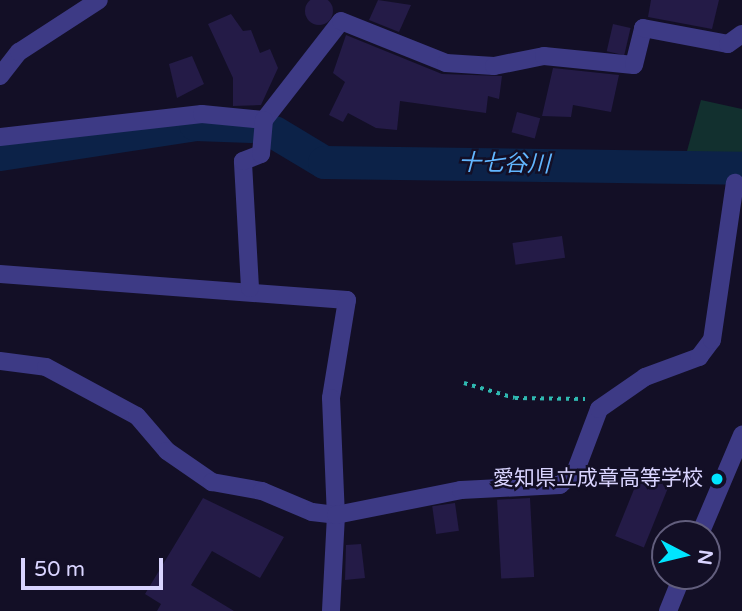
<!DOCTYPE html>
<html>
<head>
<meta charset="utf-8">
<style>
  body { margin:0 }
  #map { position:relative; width:742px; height:611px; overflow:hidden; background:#130f26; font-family:"Varela Round","Noto Sans JP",sans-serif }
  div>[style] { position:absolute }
  .green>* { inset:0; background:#12302f }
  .river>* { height:33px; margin:-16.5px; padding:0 16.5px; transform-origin:16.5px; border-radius:16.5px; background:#0c2248 }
  .building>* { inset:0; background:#241b47; transform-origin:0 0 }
  .round { border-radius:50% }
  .path>* { height:3.5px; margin-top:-1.75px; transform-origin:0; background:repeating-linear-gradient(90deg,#2fb8b0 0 3.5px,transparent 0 8.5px) }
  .street>* { height:18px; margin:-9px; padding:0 9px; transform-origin:9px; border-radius:9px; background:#3d3a85 }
  .dots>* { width:19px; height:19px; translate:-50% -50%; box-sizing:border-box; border:4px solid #130f26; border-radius:50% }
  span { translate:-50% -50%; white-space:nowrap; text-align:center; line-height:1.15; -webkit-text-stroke:5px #130f26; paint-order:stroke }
  .poi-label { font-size:21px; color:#d9d4ff }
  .right { translate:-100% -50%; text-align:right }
  .water-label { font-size:23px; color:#62b6ff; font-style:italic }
  .north { position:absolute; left:651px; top:520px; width:70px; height:70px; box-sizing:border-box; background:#130f26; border:2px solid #625e7d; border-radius:50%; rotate:97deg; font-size:19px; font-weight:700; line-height:28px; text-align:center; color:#d9d4ff }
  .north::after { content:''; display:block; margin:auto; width:24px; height:32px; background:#00e5ff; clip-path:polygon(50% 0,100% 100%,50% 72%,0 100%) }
  .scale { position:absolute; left:21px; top:558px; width:142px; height:32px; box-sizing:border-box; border:4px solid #d9d4ff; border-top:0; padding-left:9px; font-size:21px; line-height:24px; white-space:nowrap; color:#d9d4ff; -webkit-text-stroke:5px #130f26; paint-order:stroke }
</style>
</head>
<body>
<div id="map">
  <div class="green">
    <div style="clip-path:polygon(701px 100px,742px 109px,742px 176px,681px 173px)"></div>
  </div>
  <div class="river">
    <div style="left:274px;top:132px;width:58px;rotate:31deg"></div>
    <div style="left:324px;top:162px;width:418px;rotate:0.8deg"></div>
    <div style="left:0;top:154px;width:197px;rotate:-8.7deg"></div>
    <div style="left:195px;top:124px;width:56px;rotate:2deg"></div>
  </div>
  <div class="building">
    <div class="round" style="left:305px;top:-3px;width:28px;height:28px"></div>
    <div style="clip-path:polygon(378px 0,411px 5px,399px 32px,369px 20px)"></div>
    <div style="clip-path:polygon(651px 0,719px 0,712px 29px,648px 17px)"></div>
    <div style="clip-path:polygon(231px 14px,243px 31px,251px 30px,260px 53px,270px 49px,278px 68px,261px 105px,233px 106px,233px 78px,208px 24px)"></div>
    <div style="left:613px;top:24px;width:18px;height:28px;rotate:13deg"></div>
    <div style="clip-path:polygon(346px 35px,442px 74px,502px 76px,499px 99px,488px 96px,486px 113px,400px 101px,397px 130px,376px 128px,348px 113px,343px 122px,329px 115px,345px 82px,333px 73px)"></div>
    <div style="clip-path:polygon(192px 56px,204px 84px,177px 98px,169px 64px)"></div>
    <div style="clip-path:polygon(553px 68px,619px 75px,611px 112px,573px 105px,571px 117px,542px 116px)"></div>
    <div style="left:517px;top:112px;width:24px;height:21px;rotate:15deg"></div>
    <div style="left:562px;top:236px;width:22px;height:50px;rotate:82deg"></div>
    <div style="left:641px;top:472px;width:31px;height:69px;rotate:22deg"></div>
    <div style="clip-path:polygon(203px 498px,284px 537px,260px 578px,212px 551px,191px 585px,234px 611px,157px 611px,161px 604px,145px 594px)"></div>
    <div style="left:530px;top:498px;width:79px;height:33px;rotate:87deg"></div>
    <div style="left:455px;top:503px;width:28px;height:23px;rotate:82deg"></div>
    <div style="clip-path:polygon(361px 544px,365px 578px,345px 580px,346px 545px)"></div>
  </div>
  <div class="path">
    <div style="left:464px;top:383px;width:53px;rotate:16.4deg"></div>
    <div style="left:515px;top:398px;width:70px;rotate:0.8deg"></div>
  </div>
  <div class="street">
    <div style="left:0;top:76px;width:31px;rotate:-52deg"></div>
    <div style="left:19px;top:52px;width:95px;rotate:-33deg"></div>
    <div style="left:0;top:137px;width:203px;rotate:-6.5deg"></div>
    <div style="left:202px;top:114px;width:62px;rotate:5.5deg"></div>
    <div style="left:264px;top:120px;width:125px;rotate:-52.1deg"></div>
    <div style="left:341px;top:21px;width:113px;rotate:21.8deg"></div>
    <div style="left:446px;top:63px;width:48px;rotate:3.6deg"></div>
    <div style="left:494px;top:66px;width:51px;rotate:-11.3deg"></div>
    <div style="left:544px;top:56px;width:90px;rotate:5.7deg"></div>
    <div style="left:634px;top:65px;width:38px;rotate:-76deg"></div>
    <div style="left:643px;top:28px;width:86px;rotate:10.7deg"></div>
    <div style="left:728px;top:44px;width:17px;rotate:-36deg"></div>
    <div style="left:0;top:274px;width:348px;rotate:4.3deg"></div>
    <div style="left:347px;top:300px;width:99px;rotate:99.3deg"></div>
    <div style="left:331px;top:398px;width:117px;rotate:87.6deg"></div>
    <div style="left:336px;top:515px;width:96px;rotate:93deg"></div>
    <div style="left:250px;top:288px;width:127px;rotate:-93.2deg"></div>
    <div style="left:243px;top:161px;width:19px;rotate:-21deg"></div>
    <div style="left:261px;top:154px;width:34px;rotate:-85deg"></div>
    <div style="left:0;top:361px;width:46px;rotate:7.4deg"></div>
    <div style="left:46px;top:367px;width:103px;rotate:28.3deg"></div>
    <div style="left:137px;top:416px;width:46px;rotate:49.4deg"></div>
    <div style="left:167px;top:451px;width:55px;rotate:34.6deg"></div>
    <div style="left:212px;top:482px;width:51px;rotate:10.2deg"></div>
    <div style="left:262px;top:491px;width:54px;rotate:22.8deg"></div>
    <div style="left:312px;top:512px;width:24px;rotate:7deg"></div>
    <div style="left:336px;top:515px;width:127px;rotate:-11.3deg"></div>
    <div style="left:461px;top:490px;width:99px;rotate:-2.9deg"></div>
    <div style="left:560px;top:485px;width:22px;rotate:-43deg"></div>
    <div style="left:576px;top:470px;width:65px;rotate:-69.3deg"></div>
    <div style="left:599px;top:409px;width:56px;rotate:-34.8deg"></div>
    <div style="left:645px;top:377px;width:58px;rotate:-20.3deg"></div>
    <div style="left:699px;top:357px;width:21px;rotate:-53deg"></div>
    <div style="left:712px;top:340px;width:159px;rotate:-81.7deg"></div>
    <div style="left:700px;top:534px;width:108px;rotate:-67deg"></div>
    <div style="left:668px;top:611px;width:38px;rotate:-68deg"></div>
  </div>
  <div class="dots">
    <div style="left:717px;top:479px;background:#00e5ff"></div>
  </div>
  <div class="poi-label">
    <span class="right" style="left:703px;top:479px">愛知県立成章高等学校</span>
  </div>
  <div class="water-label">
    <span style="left:504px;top:164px;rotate:1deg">十七谷川</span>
  </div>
  <div class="north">N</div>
  <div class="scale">50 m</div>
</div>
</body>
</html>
